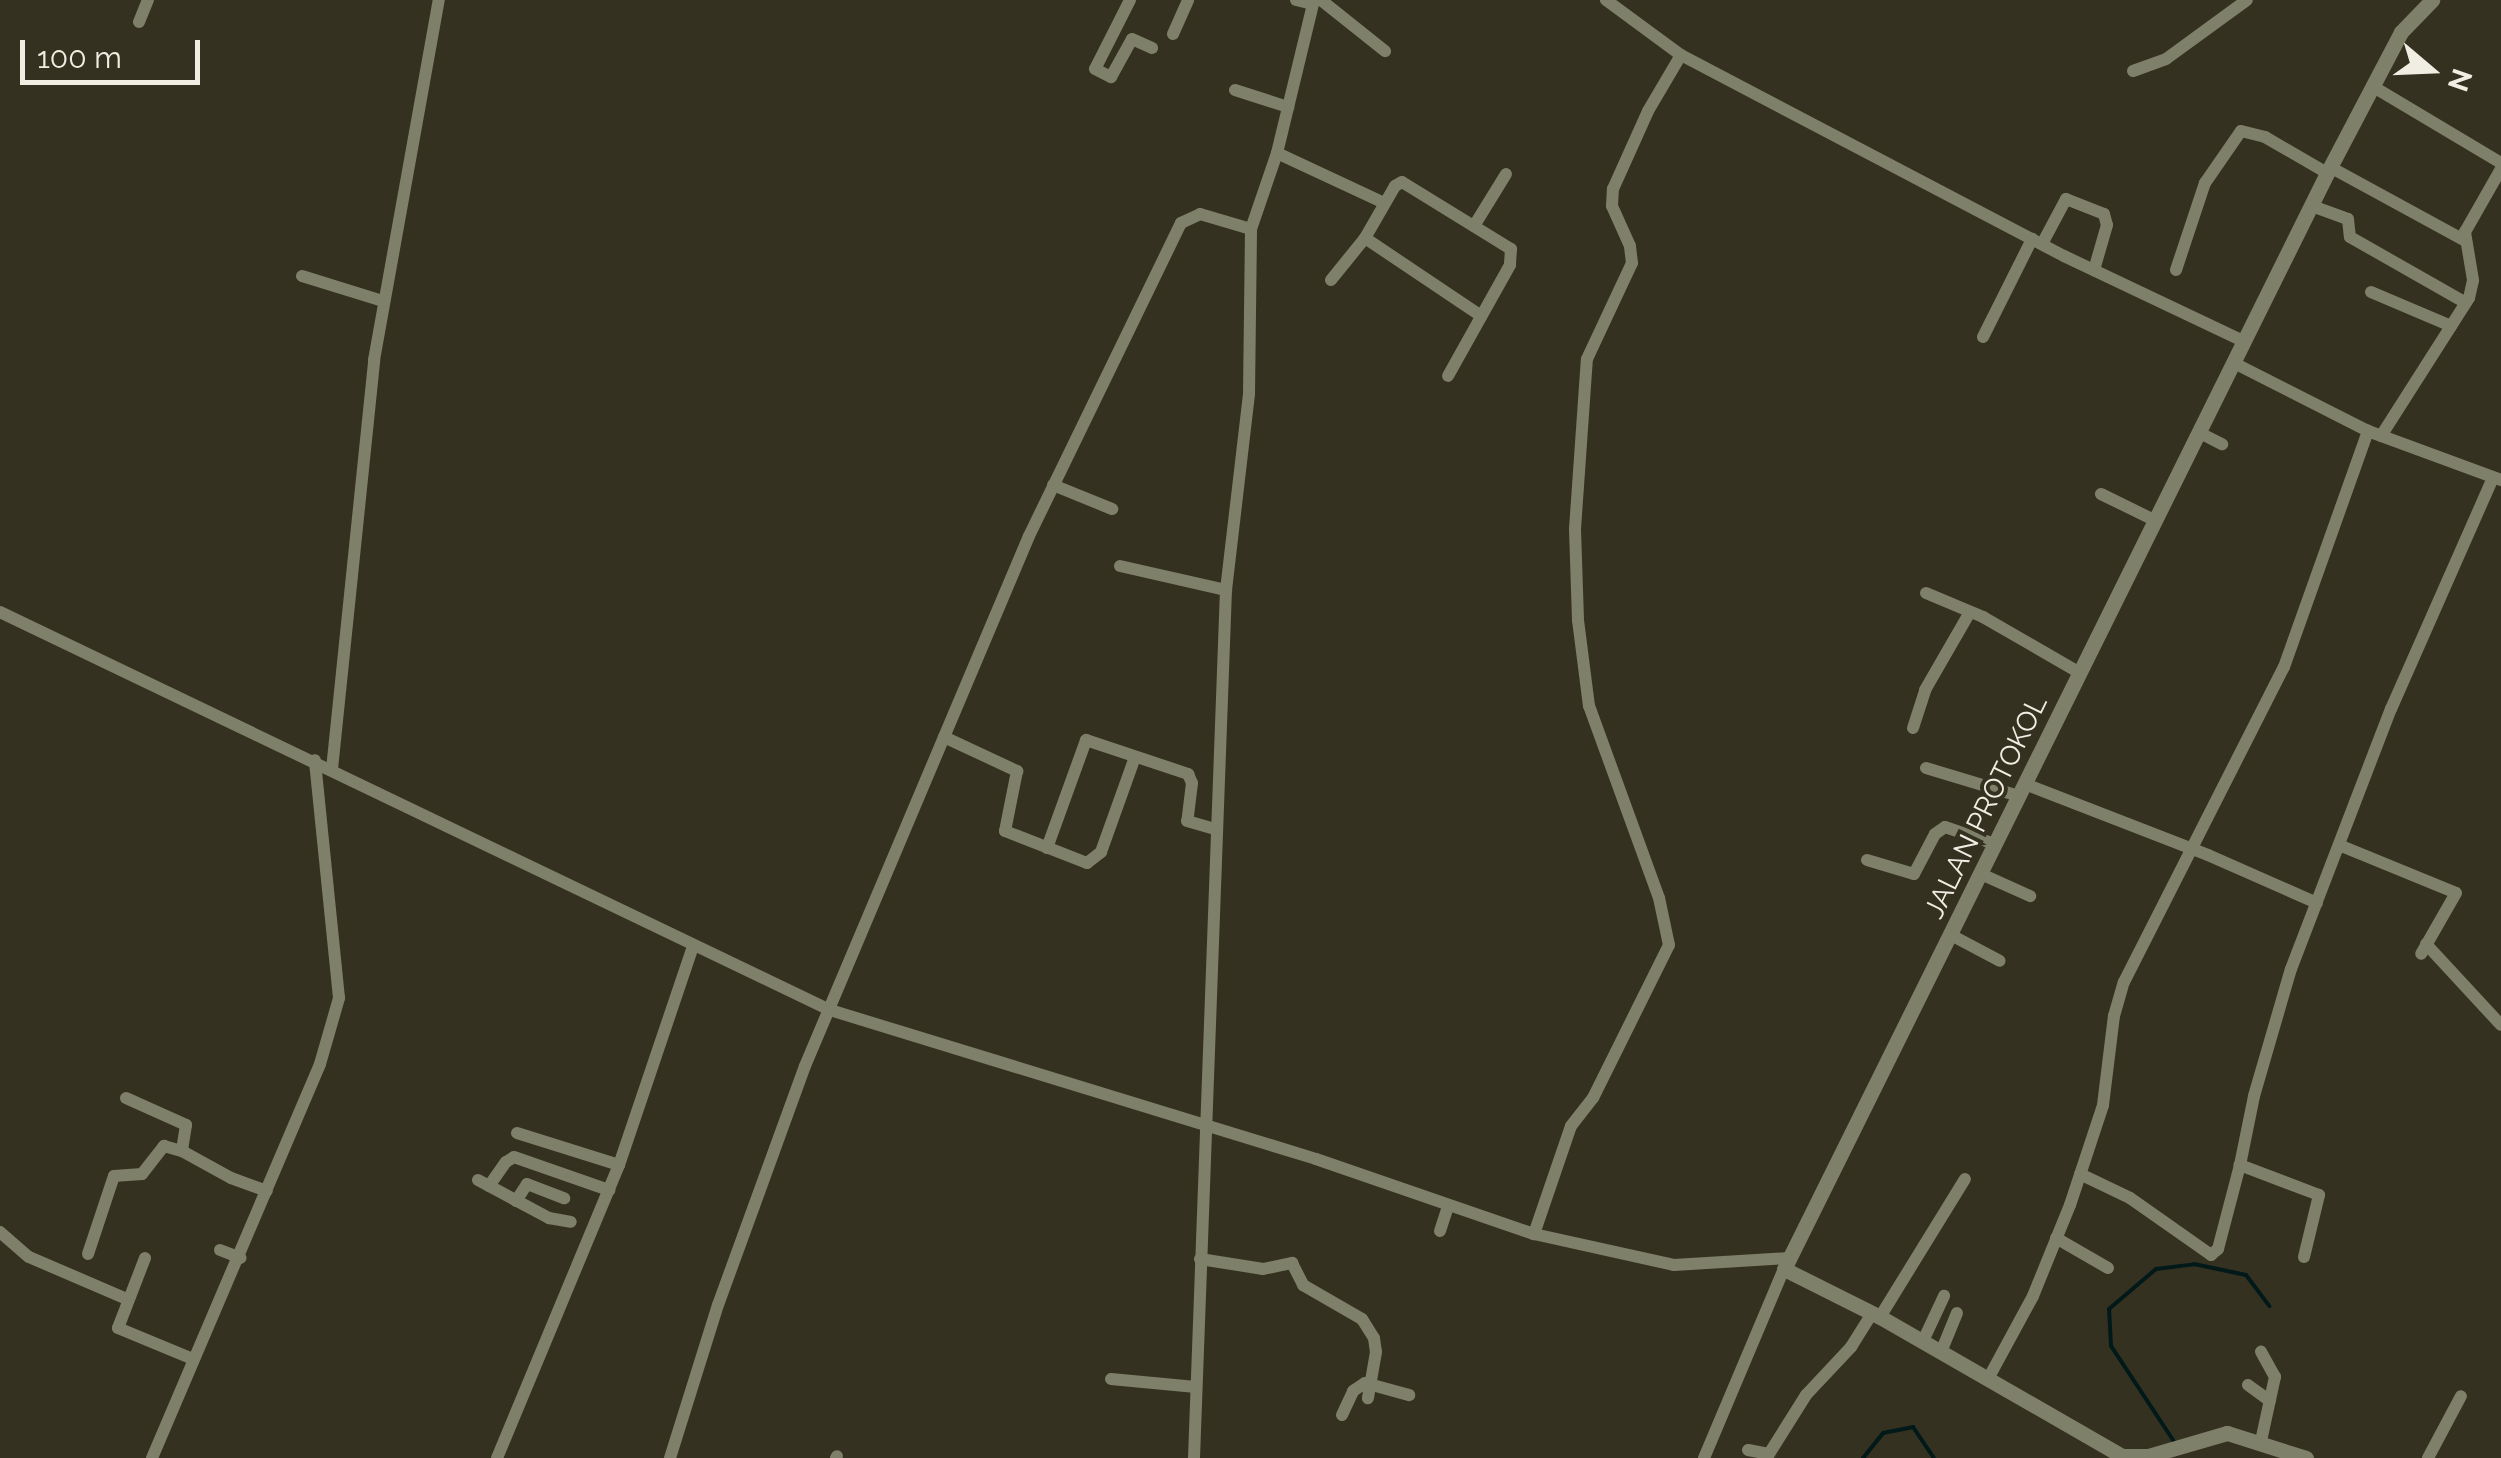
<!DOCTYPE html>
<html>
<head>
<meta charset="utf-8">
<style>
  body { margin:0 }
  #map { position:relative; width:2501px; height:1458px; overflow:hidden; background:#353120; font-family:Raleway,sans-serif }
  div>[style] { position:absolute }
  .stream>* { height:4px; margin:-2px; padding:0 2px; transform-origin:2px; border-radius:2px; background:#02191a }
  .minor>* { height:12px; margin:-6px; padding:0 6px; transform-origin:6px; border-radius:6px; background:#7f8069 }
  .tertiary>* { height:15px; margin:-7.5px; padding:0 7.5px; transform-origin:7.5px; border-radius:7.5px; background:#7f8069 }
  span { translate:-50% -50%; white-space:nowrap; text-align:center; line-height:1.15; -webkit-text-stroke:8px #353120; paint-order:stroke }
  .street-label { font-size:28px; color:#f0ede3 }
  .north { position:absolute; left:2381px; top:20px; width:100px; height:100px; -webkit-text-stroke:8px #353120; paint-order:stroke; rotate:109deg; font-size:28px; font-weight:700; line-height:40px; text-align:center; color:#f0ede3 }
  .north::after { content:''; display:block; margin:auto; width:35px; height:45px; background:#f0ede3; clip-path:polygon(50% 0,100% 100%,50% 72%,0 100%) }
  .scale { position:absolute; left:20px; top:40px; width:180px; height:45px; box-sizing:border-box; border:5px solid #f0ede3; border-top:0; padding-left:12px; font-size:30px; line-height:35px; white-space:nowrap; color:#f0ede3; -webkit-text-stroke:8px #353120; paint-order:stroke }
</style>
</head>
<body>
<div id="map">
  <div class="stream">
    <div style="left:2175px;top:1443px;width:116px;rotate:-123.4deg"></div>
    <div style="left:2111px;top:1346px;width:37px;rotate:-93deg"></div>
    <div style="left:2109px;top:1309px;width:62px;rotate:-40.4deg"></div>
    <div style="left:2156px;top:1269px;width:38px;rotate:-7deg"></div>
    <div style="left:2194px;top:1264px;width:53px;rotate:11.9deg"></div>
    <div style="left:2246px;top:1275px;width:39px;rotate:53deg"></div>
    <div style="left:1863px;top:1458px;width:32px;rotate:-51deg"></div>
    <div style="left:1883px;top:1433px;width:31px;rotate:-11deg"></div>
    <div style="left:1913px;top:1427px;width:37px;rotate:56deg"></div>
  </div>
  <div class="minor">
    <div style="left:1130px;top:0;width:77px;rotate:116.9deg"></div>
    <div style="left:1095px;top:69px;width:18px;rotate:27deg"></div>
    <div style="left:1111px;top:77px;width:43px;rotate:-61.1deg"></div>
    <div style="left:1132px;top:39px;width:22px;rotate:24deg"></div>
    <div style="left:1296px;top:0;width:17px;rotate:13deg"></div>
    <div style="left:1321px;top:0;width:82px;rotate:38.6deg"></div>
    <div style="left:1606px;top:0;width:93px;rotate:36.3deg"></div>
    <div style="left:1681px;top:55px;width:433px;rotate:27.7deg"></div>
    <div style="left:2064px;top:256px;width:200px;rotate:25.4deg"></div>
    <div style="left:139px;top:22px;width:24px;rotate:-68deg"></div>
    <div style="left:1173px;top:34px;width:37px;rotate:-66deg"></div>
    <div style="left:2133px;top:71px;width:35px;rotate:-20deg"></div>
    <div style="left:2166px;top:59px;width:100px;rotate:-36.1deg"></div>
    <div style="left:2372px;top:86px;width:150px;rotate:30.8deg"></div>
    <div style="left:1235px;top:90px;width:56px;rotate:17.8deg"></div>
    <div style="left:1277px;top:153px;width:118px;rotate:25deg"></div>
    <div style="left:2330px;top:167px;width:155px;rotate:28.6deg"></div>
    <div style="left:2312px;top:206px;width:38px;rotate:20deg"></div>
    <div style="left:2348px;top:219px;width:18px;rotate:84deg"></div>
    <div style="left:2350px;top:237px;width:133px;rotate:29.6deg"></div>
    <div style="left:1474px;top:226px;width:61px;rotate:-58.4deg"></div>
    <div style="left:1365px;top:238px;width:140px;rotate:33.9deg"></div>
    <div style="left:2042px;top:244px;width:51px;rotate:-61.9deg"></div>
    <div style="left:2066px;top:199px;width:41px;rotate:21.5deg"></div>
    <div style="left:2104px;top:214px;width:11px;rotate:75deg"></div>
    <div style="left:2107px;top:225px;width:47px;rotate:106.1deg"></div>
    <div style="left:2176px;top:270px;width:92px;rotate:-71.6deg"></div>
    <div style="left:2205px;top:183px;width:63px;rotate:-55.3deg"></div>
    <div style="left:2241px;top:131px;width:25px;rotate:14deg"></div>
    <div style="left:2265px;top:137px;width:72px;rotate:30.1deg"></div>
    <div style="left:302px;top:276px;width:85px;rotate:17.2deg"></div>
    <div style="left:1331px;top:280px;width:54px;rotate:-51deg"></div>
    <div style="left:1365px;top:238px;width:60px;rotate:-60deg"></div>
    <div style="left:1395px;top:186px;width:8px;rotate:-30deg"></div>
    <div style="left:1402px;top:182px;width:128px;rotate:31.6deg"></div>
    <div style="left:1511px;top:249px;width:16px;rotate:94deg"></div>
    <div style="left:1510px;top:265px;width:127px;rotate:119.2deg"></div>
    <div style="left:2371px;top:292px;width:87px;rotate:23deg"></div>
    <div style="left:1983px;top:337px;width:110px;rotate:-63.4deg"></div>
    <div style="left:2234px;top:363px;width:150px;rotate:26.9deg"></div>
    <div style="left:2368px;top:431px;width:142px;rotate:20.2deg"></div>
    <div style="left:2200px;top:433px;width:25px;rotate:27deg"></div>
    <div style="left:2381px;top:436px;width:164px;rotate:-57.5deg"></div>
    <div style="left:2469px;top:298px;width:18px;rotate:-77deg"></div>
    <div style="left:2473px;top:280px;width:49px;rotate:-99.5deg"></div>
    <div style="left:2465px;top:232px;width:73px;rotate:-60.3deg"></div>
    <div style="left:1053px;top:485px;width:64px;rotate:22.1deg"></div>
    <div style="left:2101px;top:494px;width:61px;rotate:26.1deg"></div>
    <div style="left:1120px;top:566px;width:109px;rotate:12.8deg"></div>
    <div style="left:1926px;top:593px;width:62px;rotate:22.8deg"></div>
    <div style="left:1983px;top:617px;width:112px;rotate:30deg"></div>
    <div style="left:0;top:612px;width:920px;rotate:25.62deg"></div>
    <div style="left:830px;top:1010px;width:508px;rotate:17.04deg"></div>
    <div style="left:1316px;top:1159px;width:231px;rotate:19deg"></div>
    <div style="left:1534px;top:1234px;width:143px;rotate:12.5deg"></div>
    <div style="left:1674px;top:1265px;width:115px;rotate:-3.5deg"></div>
    <div style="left:1913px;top:728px;width:40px;rotate:-72deg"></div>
    <div style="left:1925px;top:690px;width:90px;rotate:-60deg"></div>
    <div style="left:944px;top:737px;width:81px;rotate:25deg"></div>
    <div style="left:1017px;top:771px;width:61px;rotate:101.3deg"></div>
    <div style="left:1005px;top:831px;width:88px;rotate:21.3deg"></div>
    <div style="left:1087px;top:863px;width:18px;rotate:-38deg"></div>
    <div style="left:1101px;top:852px;width:101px;rotate:-70.3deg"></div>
    <div style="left:1926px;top:768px;width:97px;rotate:16.8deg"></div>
    <div style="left:332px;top:769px;width:411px;rotate:-84.1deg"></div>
    <div style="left:374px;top:360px;width:366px;rotate:-79.8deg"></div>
    <div style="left:2025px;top:784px;width:196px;rotate:21.2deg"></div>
    <div style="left:2208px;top:855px;width:119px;rotate:23.8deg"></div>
    <div style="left:2339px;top:845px;width:126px;rotate:22.3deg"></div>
    <div style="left:2456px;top:893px;width:70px;rotate:119.8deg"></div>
    <div style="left:1047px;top:848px;width:115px;rotate:-70.1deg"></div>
    <div style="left:1086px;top:740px;width:108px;rotate:18.4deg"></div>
    <div style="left:1188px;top:774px;width:10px;rotate:66deg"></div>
    <div style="left:1192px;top:783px;width:38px;rotate:97deg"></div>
    <div style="left:1187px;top:821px;width:29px;rotate:16deg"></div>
    <div style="left:1867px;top:860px;width:49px;rotate:16.6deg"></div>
    <div style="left:1914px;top:874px;width:45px;rotate:-62.3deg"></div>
    <div style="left:1935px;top:834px;width:12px;rotate:-35deg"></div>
    <div style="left:1945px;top:827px;width:53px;rotate:18.8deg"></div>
    <div style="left:1981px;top:874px;width:54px;rotate:24.2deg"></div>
    <div style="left:1951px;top:935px;width:55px;rotate:28deg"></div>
    <div style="left:2426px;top:944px;width:110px;rotate:47.2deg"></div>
    <div style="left:126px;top:1098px;width:66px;rotate:24.2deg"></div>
    <div style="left:186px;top:1125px;width:26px;rotate:99deg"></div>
    <div style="left:182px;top:1151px;width:56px;rotate:28.9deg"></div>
    <div style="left:231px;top:1178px;width:38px;rotate:20deg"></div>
    <div style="left:517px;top:1133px;width:107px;rotate:17.4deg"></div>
    <div style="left:2080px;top:1174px;width:55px;rotate:25.6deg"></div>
    <div style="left:2130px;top:1198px;width:99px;rotate:35.1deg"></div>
    <div style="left:2211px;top:1255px;width:9px;rotate:-41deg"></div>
    <div style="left:2218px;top:1249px;width:87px;rotate:-75.3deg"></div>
    <div style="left:478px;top:1180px;width:81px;rotate:28.2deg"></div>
    <div style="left:549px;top:1218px;width:22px;rotate:10deg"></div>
    <div style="left:489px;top:1186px;width:29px;rotate:-55deg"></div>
    <div style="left:506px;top:1162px;width:9px;rotate:-32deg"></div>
    <div style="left:514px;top:1157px;width:101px;rotate:19.2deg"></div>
    <div style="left:516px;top:1201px;width:20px;rotate:-57deg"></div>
    <div style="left:527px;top:1184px;width:40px;rotate:21deg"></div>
    <div style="left:1440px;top:1231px;width:26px;rotate:-72deg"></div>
    <div style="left:0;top:1232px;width:38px;rotate:41deg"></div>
    <div style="left:29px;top:1257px;width:107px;rotate:23.2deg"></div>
    <div style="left:1534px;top:1234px;width:114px;rotate:-71.1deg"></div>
    <div style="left:1571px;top:1126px;width:36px;rotate:-52deg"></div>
    <div style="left:1593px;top:1098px;width:171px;rotate:-63.6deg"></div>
    <div style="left:1669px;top:945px;width:48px;rotate:-102deg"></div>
    <div style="left:1659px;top:898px;width:204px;rotate:-110deg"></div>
    <div style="left:1589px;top:706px;width:87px;rotate:-97.3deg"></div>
    <div style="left:1578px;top:620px;width:91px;rotate:-91.9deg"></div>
    <div style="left:1575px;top:529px;width:170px;rotate:-86deg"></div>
    <div style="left:1587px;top:359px;width:106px;rotate:-64.9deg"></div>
    <div style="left:1632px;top:263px;width:17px;rotate:-97deg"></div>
    <div style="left:1630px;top:246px;width:44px;rotate:-114.2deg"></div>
    <div style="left:1612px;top:206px;width:17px;rotate:-87deg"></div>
    <div style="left:1613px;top:189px;width:85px;rotate:-65.8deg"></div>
    <div style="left:1648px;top:111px;width:65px;rotate:-59.5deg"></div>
    <div style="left:2056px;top:1238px;width:60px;rotate:30deg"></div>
    <div style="left:220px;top:1250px;width:22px;rotate:21deg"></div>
    <div style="left:88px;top:1254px;width:82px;rotate:-71.6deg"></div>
    <div style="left:114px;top:1176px;width:28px;rotate:-4deg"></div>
    <div style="left:142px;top:1174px;width:36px;rotate:-52deg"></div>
    <div style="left:164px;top:1146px;width:19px;rotate:16deg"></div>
    <div style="left:2304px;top:1257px;width:64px;rotate:-76.4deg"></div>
    <div style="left:2319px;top:1195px;width:85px;rotate:-159.2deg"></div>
    <div style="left:2240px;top:1165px;width:70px;rotate:-78.5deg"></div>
    <div style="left:2254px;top:1096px;width:132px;rotate:-73.8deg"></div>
    <div style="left:2291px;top:969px;width:279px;rotate:-69deg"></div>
    <div style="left:2391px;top:709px;width:253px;rotate:-66.2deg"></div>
    <div style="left:145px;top:1258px;width:75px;rotate:111.1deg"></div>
    <div style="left:118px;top:1328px;width:81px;rotate:22.5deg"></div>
    <div style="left:1200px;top:1259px;width:64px;rotate:9deg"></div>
    <div style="left:1263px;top:1269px;width:30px;rotate:-12deg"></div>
    <div style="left:1292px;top:1263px;width:25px;rotate:63deg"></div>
    <div style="left:1303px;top:1285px;width:68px;rotate:30deg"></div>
    <div style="left:1362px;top:1319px;width:22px;rotate:58deg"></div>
    <div style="left:1374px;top:1338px;width:14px;rotate:82deg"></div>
    <div style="left:1376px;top:1352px;width:47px;rotate:99.9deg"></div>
    <div style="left:1880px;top:1317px;width:162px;rotate:-58.4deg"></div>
    <div style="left:1923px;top:1341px;width:50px;rotate:-65deg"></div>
    <div style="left:1941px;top:1352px;width:42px;rotate:-67.7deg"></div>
    <div style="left:1111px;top:1379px;width:85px;rotate:5.4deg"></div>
    <div style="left:1988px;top:1379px;width:94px;rotate:-61.5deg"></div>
    <div style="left:2033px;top:1296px;width:98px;rotate:-67.9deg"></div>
    <div style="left:2070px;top:1205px;width:105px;rotate:-71.7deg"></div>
    <div style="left:2103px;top:1105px;width:90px;rotate:-83deg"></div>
    <div style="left:2114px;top:1016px;width:35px;rotate:-74deg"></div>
    <div style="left:2124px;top:982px;width:353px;rotate:-63.1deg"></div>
    <div style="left:2284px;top:667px;width:251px;rotate:-70.4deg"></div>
    <div style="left:2248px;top:1385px;width:27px;rotate:36deg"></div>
    <div style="left:1342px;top:1415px;width:26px;rotate:-65deg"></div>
    <div style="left:1353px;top:1391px;width:14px;rotate:-34deg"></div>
    <div style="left:1365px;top:1383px;width:46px;rotate:15.3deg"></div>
    <div style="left:2261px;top:1441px;width:66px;rotate:-77.7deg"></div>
    <div style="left:2275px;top:1377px;width:29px;rotate:-119deg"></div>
    <div style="left:1748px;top:1450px;width:21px;rotate:11deg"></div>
    <div style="left:1769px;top:1454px;width:70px;rotate:-57.9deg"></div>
    <div style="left:1806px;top:1395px;width:66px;rotate:-46.8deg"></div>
    <div style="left:1851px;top:1347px;width:40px;rotate:-58deg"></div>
    <div style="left:152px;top:1458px;width:428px;rotate:-66.9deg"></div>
    <div style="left:320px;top:1064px;width:69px;rotate:-73.9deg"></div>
    <div style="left:339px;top:998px;width:239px;rotate:-95.8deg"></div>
    <div style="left:497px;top:1458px;width:317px;rotate:-67.4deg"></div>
    <div style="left:619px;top:1165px;width:230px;rotate:-71.3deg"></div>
    <div style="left:670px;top:1458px;width:160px;rotate:-72.6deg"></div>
    <div style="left:718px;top:1305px;width:254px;rotate:-70deg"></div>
    <div style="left:805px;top:1066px;width:575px;rotate:-67.09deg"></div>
    <div style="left:1029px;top:536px;width:348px;rotate:-64.1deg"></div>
    <div style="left:1181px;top:223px;width:21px;rotate:-25deg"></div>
    <div style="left:1200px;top:214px;width:53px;rotate:16.4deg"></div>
    <div style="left:1251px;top:229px;width:80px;rotate:-71.1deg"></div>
    <div style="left:1277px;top:153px;width:157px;rotate:-76.4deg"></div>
    <div style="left:836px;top:1458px;width:2px;rotate:-63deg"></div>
    <div style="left:1194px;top:1458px;width:869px;rotate:-87.89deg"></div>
    <div style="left:1226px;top:590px;width:197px;rotate:-83.3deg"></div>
    <div style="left:1249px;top:394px;width:165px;rotate:-89.3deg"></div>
    <div style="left:1704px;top:1458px;width:205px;rotate:-67.1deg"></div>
    <div style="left:2428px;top:1458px;width:70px;rotate:-62deg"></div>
  </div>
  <div class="tertiary">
    <div style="left:2306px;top:1458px;width:83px;rotate:-162.4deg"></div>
    <div style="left:2227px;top:1433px;width:82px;rotate:163.8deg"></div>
    <div style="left:2148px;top:1456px;width:26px;rotate:180deg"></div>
    <div style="left:2122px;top:1456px;width:279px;rotate:-150.1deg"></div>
    <div style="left:1880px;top:1317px;width:107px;rotate:-153.4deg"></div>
    <div style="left:1784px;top:1269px;width:1223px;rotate:-63.64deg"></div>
    <div style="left:2327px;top:173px;width:159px;rotate:-62.3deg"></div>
    <div style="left:2401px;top:32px;width:45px;rotate:-45.9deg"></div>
  </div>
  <div class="street-label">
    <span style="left:1986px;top:807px;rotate:-64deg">JALAN PROTOKOL</span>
  </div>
  <div class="north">N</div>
  <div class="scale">100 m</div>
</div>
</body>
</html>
